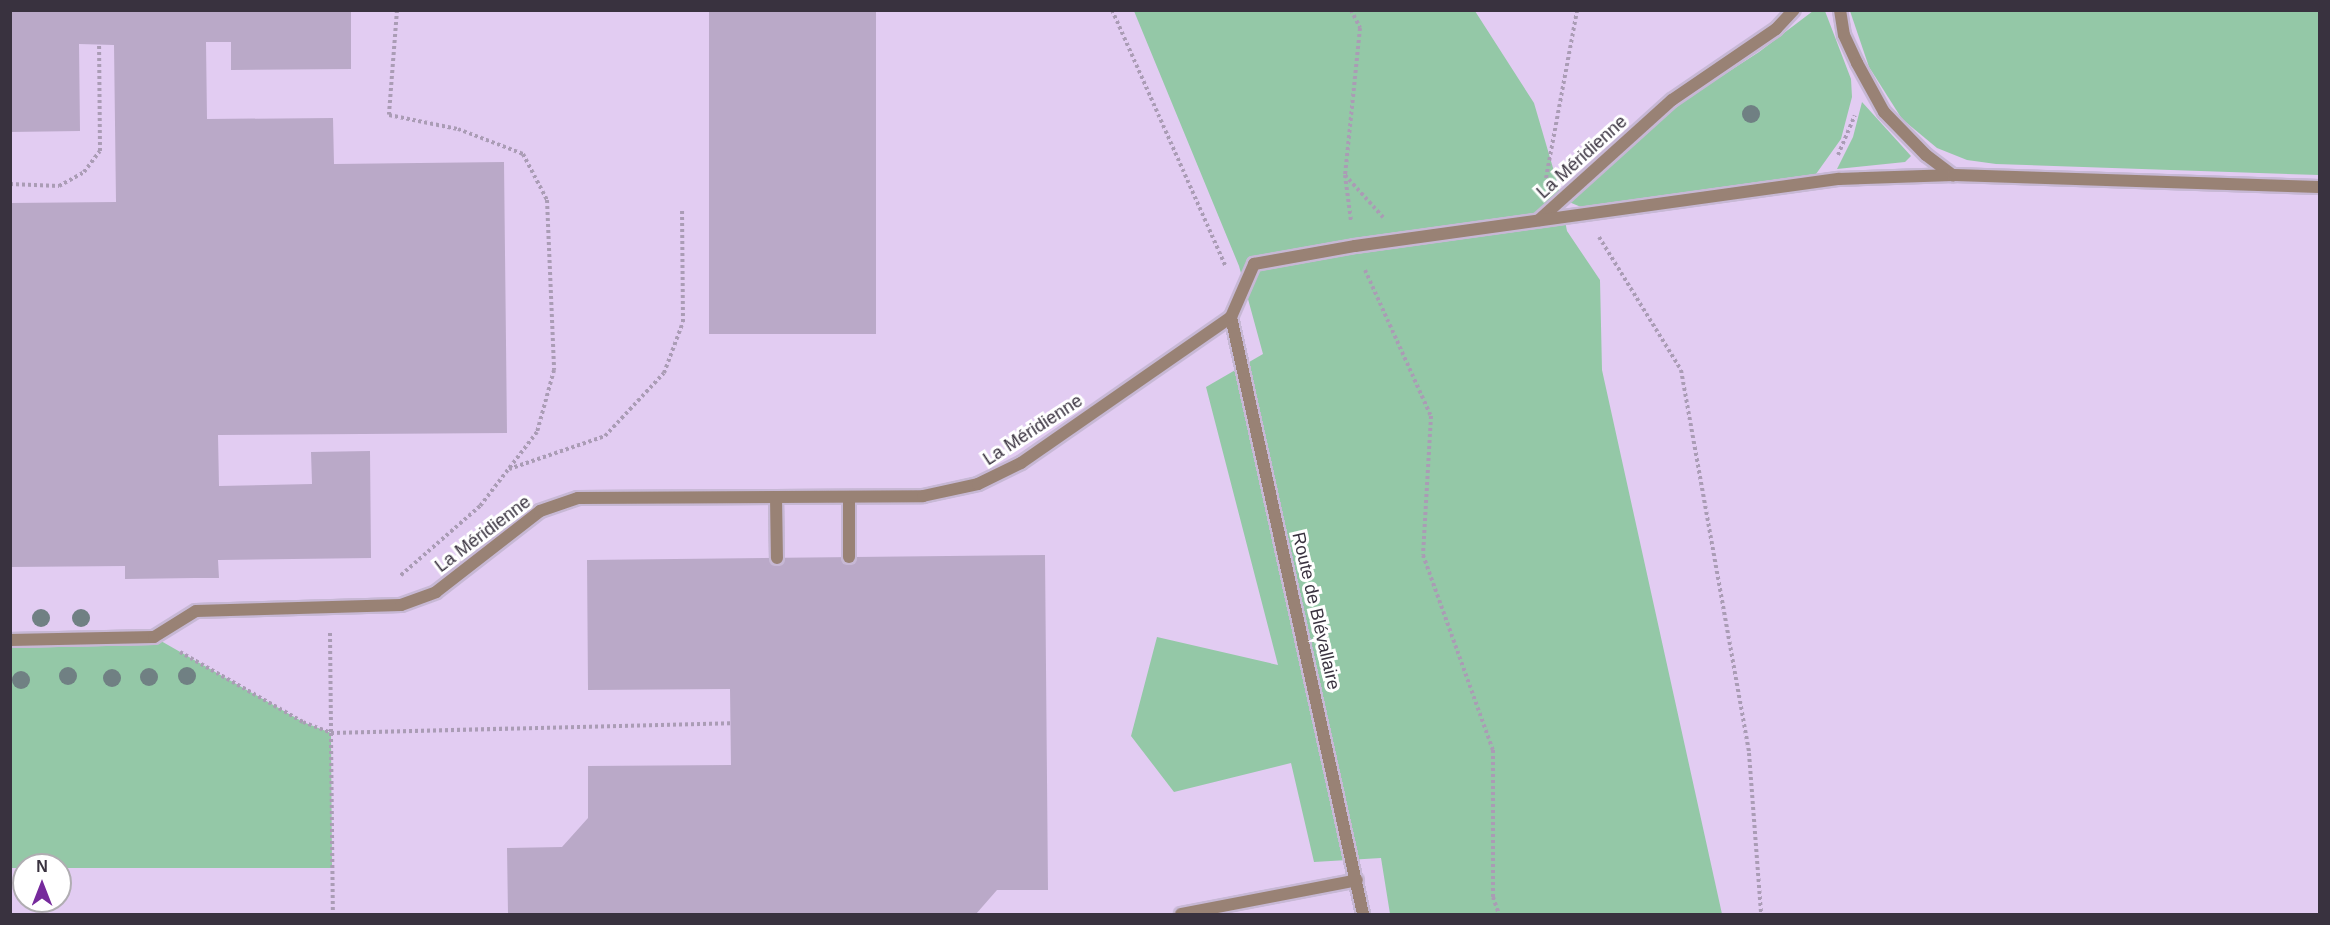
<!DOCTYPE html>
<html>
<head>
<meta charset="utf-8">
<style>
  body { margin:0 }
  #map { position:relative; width:2330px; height:925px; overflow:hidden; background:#ebd9fa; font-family:Helvetica,sans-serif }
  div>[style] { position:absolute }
  .built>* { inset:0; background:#e2ccf2 }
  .green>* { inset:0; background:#94c8a7 }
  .building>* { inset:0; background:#baa9c8; transform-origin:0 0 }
  .path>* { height:4px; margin-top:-2px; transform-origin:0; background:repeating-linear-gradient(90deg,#aa9cb5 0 3px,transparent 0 6px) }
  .roads { filter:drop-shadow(2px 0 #c7b8d5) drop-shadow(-2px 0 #c7b8d5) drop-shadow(0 2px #c7b8d5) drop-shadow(0 -2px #c7b8d5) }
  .lane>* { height:12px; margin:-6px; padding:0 6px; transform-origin:6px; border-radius:6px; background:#998275 }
  .street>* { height:12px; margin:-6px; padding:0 6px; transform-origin:6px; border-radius:6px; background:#998275 }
  .trees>* { width:18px; height:18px; margin:-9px; border-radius:50%; background:#708083 }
  span { translate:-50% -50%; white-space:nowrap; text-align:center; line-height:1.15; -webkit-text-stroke:6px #fff; paint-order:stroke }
  .street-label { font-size:18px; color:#39323f }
  .frame { position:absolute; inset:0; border:12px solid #39323f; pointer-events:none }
  .north { position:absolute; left:12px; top:853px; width:60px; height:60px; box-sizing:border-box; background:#fff; border:2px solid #b0adb2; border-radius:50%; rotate:0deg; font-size:16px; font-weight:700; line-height:24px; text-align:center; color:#39323f }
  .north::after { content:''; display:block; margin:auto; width:21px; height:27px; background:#762a9c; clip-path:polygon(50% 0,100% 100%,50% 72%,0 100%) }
</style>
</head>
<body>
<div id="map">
  <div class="built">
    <div style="clip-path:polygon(evenodd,10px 11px,2319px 11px,2319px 914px,11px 914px,10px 11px,24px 865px,60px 865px,60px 901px,24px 901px,24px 865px)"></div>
  </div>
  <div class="green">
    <div style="clip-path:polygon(1134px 11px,1475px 11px,1534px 103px,1558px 185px,1567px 231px,1600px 280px,1602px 370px,1722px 914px,1390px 914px,1381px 858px,1314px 862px,1291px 763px,1174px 792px,1131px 736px,1157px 637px,1278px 665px,1206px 387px,1263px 354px,1239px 266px)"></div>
    <div style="clip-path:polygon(1813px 11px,1825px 11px,1851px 79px,1852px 97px,1841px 139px,1816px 174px,1581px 207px,1569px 202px,1618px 155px,1680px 103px,1759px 52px)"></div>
    <div style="clip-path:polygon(1850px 11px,2319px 11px,2319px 175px,1996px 164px,1967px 160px,1937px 148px,1902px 119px,1869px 67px)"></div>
    <div style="clip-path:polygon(1862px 102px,1911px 156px,1905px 162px,1837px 169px,1853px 137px)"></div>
    <div style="clip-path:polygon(154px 637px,303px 722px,331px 733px,332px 868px,11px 868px,10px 640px)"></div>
  </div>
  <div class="building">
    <div style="clip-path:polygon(10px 10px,351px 10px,351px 69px,231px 70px,231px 42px,206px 42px,207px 119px,333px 118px,334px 164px,504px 162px,507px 433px,218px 435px,219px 486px,312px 484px,311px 452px,370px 451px,371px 558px,218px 560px,219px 578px,195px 578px,125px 579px,125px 566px,10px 567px,10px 203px,116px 202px,114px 45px,79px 44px,80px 131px,10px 132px)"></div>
    <div style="left:709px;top:10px;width:167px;height:324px"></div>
    <div style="clip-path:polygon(1045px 555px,1048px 890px,997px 890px,976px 914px,508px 914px,507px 848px,562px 847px,588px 818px,588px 766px,731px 765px,730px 689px,588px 690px,587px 560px)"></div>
  </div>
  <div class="path">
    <div style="left:397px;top:10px;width:105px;rotate:94.4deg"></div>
    <div style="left:389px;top:115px;width:70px;rotate:11.5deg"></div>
    <div style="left:458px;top:129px;width:70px;rotate:21deg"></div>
    <div style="left:523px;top:154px;width:52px;rotate:62.4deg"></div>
    <div style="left:547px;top:200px;width:170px;rotate:87.6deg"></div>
    <div style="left:554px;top:370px;width:64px;rotate:105.3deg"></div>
    <div style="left:537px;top:432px;width:93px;rotate:127.6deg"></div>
    <div style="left:480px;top:506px;width:106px;rotate:138.8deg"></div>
    <div style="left:1112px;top:10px;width:279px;rotate:66.1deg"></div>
    <div style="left:1351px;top:10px;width:20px;rotate:63deg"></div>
    <div style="left:1360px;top:28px;width:148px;rotate:95.8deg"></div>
    <div style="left:1345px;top:175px;width:57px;rotate:47.9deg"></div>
    <div style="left:1838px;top:155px;width:43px;rotate:-67deg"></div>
    <div style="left:1345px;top:175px;width:46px;rotate:82.6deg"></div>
    <div style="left:1546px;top:178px;width:171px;rotate:-79.5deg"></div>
    <div style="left:10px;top:184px;width:49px;rotate:2.3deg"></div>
    <div style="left:59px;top:186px;width:29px;rotate:-29deg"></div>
    <div style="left:84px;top:172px;width:26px;rotate:-53deg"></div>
    <div style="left:100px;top:151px;width:106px;rotate:-90.5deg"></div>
    <div style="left:1599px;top:237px;width:156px;rotate:58.3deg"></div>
    <div style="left:1681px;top:370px;width:389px;rotate:79.9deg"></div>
    <div style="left:1749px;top:753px;width:161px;rotate:85.7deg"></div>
    <div style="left:1365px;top:270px;width:160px;rotate:65.7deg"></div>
    <div style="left:1431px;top:416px;width:139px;rotate:93.3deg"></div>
    <div style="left:1423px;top:555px;width:207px;rotate:70.3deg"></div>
    <div style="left:1493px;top:750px;width:147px;rotate:90deg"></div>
    <div style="left:1493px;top:897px;width:18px;rotate:71deg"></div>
    <div style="left:509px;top:469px;width:102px;rotate:-19deg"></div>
    <div style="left:605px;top:436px;width:86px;rotate:-46.9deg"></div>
    <div style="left:664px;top:373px;width:54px;rotate:-69.6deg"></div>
    <div style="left:683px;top:322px;width:111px;rotate:-90.5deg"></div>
    <div style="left:330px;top:633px;width:100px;rotate:89.4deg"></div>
    <div style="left:331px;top:733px;width:400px;rotate:-1.4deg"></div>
    <div style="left:180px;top:652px;width:142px;rotate:29.6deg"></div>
    <div style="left:303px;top:722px;width:30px;rotate:21deg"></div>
    <div style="left:331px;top:733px;width:181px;rotate:89.4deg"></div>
  </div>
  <div class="roads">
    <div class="lane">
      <div style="left:1181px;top:914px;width:179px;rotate:-10.9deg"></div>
    </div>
    <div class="street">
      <div style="left:1840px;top:10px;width:25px;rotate:81deg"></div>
      <div style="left:1844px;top:35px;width:31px;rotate:65deg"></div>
      <div style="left:1857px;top:63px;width:56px;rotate:61.1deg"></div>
      <div style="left:1884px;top:112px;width:60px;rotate:45.7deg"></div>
      <div style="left:1926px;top:155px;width:34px;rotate:37deg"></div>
      <div style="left:1539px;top:220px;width:179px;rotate:-42.1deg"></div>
      <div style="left:1672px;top:100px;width:126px;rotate:-34.3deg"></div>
      <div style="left:1776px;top:29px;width:26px;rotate:-47deg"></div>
      <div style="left:1231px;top:317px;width:611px;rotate:77.53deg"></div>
      <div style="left:776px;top:497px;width:61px;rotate:89.1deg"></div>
      <div style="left:849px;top:497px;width:60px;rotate:90deg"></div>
      <div style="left:10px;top:640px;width:144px;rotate:-1.2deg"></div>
      <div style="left:154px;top:637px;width:49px;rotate:-31.8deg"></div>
      <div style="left:196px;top:611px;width:205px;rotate:-1.7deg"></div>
      <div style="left:401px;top:605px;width:37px;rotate:-20deg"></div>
      <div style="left:436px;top:592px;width:132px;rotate:-37.9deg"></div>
      <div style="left:540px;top:511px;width:40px;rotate:-18.9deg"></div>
      <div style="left:578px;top:498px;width:345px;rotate:-0.3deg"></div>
      <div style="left:923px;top:496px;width:56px;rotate:-12.3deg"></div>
      <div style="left:978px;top:484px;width:48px;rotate:-26deg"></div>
      <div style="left:1021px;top:463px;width:256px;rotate:-34.8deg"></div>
      <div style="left:1231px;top:317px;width:58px;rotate:-66.5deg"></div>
      <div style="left:1254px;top:264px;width:103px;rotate:-10.1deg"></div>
      <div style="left:1355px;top:246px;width:489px;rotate:-7.9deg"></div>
      <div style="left:1839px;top:179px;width:114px;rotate:-2deg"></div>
      <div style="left:1953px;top:175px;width:367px;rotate:1.9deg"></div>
    </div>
  </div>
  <div class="trees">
    <div style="left:1751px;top:114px"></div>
    <div style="left:41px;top:618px"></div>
    <div style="left:81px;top:618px"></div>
    <div style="left:68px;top:676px"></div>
    <div style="left:187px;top:676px"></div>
    <div style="left:149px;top:677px"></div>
    <div style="left:112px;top:678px"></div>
    <div style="left:21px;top:680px"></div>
  </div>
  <div class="street-label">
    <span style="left:1582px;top:157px;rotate:-42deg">La Méridienne</span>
    <span style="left:1033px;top:430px;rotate:-33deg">La Méridienne</span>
    <span style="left:483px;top:534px;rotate:-37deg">La Méridienne</span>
    <span style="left:1316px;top:611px;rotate:77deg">Route de Blévallaire</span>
  </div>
  <div class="frame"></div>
  <div class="north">N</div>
</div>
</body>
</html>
